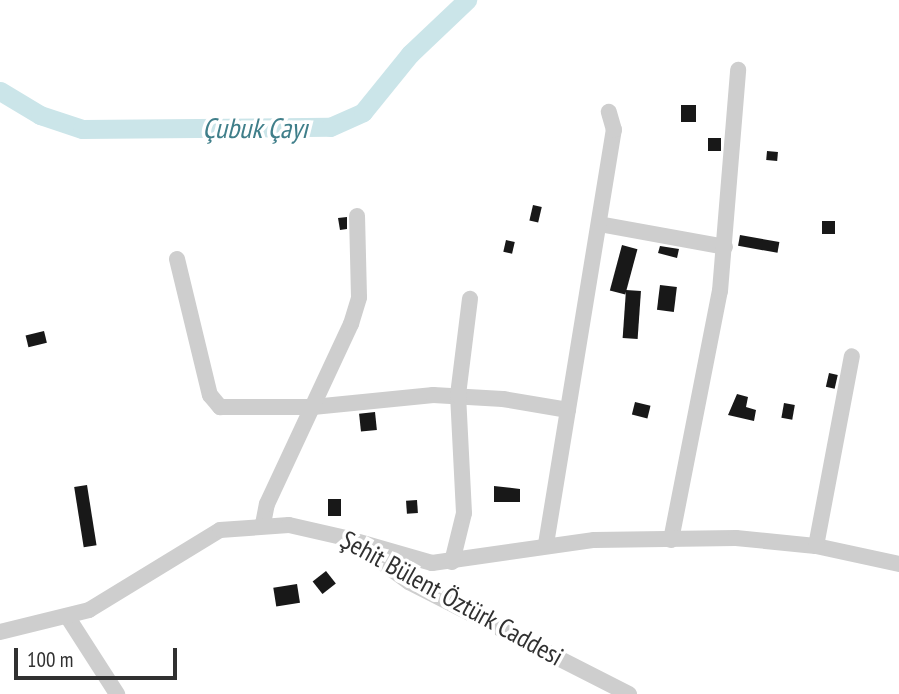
<!DOCTYPE html>
<html>
<head>
<meta charset="utf-8">
<style>
  body { margin:0 }
  #map { position:relative; width:899px; height:694px; overflow:hidden; background:#fff; font-family:"PT Sans Narrow",sans-serif }
  div>[style] { position:absolute }
  .river>* { height:19px; margin:-9.5px; padding:0 9.5px; transform-origin:9.5px; border-radius:9.5px; background:#cbe5e9 }
  .building>* { inset:0; background:#181818; transform-origin:0 0 }
  .minor>* { height:16px; margin:-8px; padding:0 8px; transform-origin:8px; border-radius:8px; background:#cecece }
  span { translate:-50% -50%; white-space:nowrap; text-align:center; line-height:1.15; -webkit-text-stroke:7px #fff; paint-order:stroke }
  .street-label { font-size:26px; color:#313131 }
  .water-label { font-size:28px; color:#407f8a; font-style:italic }
  .scale { position:absolute; left:14px; top:648px; width:163px; height:32px; box-sizing:border-box; border:4px solid #313131; border-top:0; padding-left:9px; font-size:21px; line-height:24px; white-space:nowrap; color:#313131; -webkit-text-stroke:5px #fff; paint-order:stroke }
</style>
</head>
<body>
<div id="map">
  <div class="river">
    <div style="left:0;top:91px;width:47px;rotate:31deg"></div>
    <div style="left:40px;top:115px;width:44px;rotate:18.4deg"></div>
    <div style="left:82px;top:129px;width:248px;rotate:-0.5deg"></div>
    <div style="left:330px;top:127px;width:36px;rotate:-24deg"></div>
    <div style="left:363px;top:112px;width:75px;rotate:-51deg"></div>
    <div style="left:410px;top:54px;width:79px;rotate:-43.5deg"></div>
  </div>
  <div class="building">
    <div style="left:681px;top:105px;width:15px;height:17px"></div>
    <div style="left:708px;top:138px;width:13px;height:13px"></div>
    <div style="left:767px;top:151px;width:11px;height:9px;rotate:5deg"></div>
    <div style="left:533px;top:205px;width:9px;height:16px;rotate:13deg"></div>
    <div style="clip-path:polygon(347px 217px,347px 229px,340px 230px,338px 218px)"></div>
    <div style="left:822px;top:221px;width:13px;height:13px"></div>
    <div style="left:740px;top:235px;width:40px;height:11px;rotate:10deg"></div>
    <div style="left:506px;top:240px;width:9px;height:12px;rotate:13deg"></div>
    <div style="left:622px;top:245px;width:16px;height:47px;rotate:15deg"></div>
    <div style="clip-path:polygon(660px 246px,679px 249px,677px 258px,658px 253px)"></div>
    <div style="left:660px;top:285px;width:17px;height:25px;rotate:7deg"></div>
    <div style="left:626px;top:290px;width:15px;height:48px;rotate:4deg"></div>
    <div style="left:44px;top:331px;width:12px;height:19px;rotate:76deg"></div>
    <div style="left:829px;top:373px;width:9px;height:14px;rotate:13deg"></div>
    <div style="clip-path:polygon(737px 394px,748px 397px,746px 407px,756px 410px,754px 421px,728px 415px)"></div>
    <div style="left:635px;top:402px;width:16px;height:13px;rotate:14deg"></div>
    <div style="left:784px;top:403px;width:11px;height:15px;rotate:10deg"></div>
    <div style="left:375px;top:412px;width:18px;height:16px;rotate:84deg"></div>
    <div style="left:87px;top:485px;width:61px;height:13px;rotate:81deg"></div>
    <div style="clip-path:polygon(494px 486px,520px 489px,520px 502px,494px 502px)"></div>
    <div style="left:328px;top:499px;width:13px;height:17px"></div>
    <div style="left:417px;top:500px;width:13px;height:11px;rotate:86deg"></div>
    <div style="left:326px;top:571px;width:16px;height:17px;rotate:52deg"></div>
    <div style="left:297px;top:584px;width:19px;height:24px;rotate:81deg"></div>
  </div>
  <div class="minor">
    <div style="left:599px;top:224px;width:128px;rotate:10.3deg"></div>
    <div style="left:177px;top:259px;width:140px;rotate:76.4deg"></div>
    <div style="left:210px;top:395px;width:16px;rotate:50deg"></div>
    <div style="left:220px;top:407px;width:93px"></div>
    <div style="left:313px;top:407px;width:121px;rotate:-5.7deg"></div>
    <div style="left:433px;top:395px;width:70px;rotate:3.3deg"></div>
    <div style="left:503px;top:399px;width:66px;rotate:9.6deg"></div>
    <div style="left:263px;top:524px;width:20px;rotate:-79deg"></div>
    <div style="left:267px;top:504px;width:199px;rotate:-65deg"></div>
    <div style="left:351px;top:324px;width:28px;rotate:-73deg"></div>
    <div style="left:359px;top:297px;width:81px;rotate:-91.4deg"></div>
    <div style="left:671px;top:540px;width:254px;rotate:-78.9deg"></div>
    <div style="left:720px;top:291px;width:222px;rotate:-85.3deg"></div>
    <div style="left:359px;top:542px;width:76px;rotate:16deg"></div>
    <div style="left:432px;top:563px;width:164px;rotate:-8.1deg"></div>
    <div style="left:594px;top:540px;width:142px;rotate:-0.8deg"></div>
    <div style="left:736px;top:538px;width:80px;rotate:5.7deg"></div>
    <div style="left:816px;top:546px;width:85px;rotate:12.2deg"></div>
    <div style="left:546px;top:544px;width:420px;rotate:-80.7deg"></div>
    <div style="left:614px;top:130px;width:19px;rotate:-106deg"></div>
    <div style="left:816px;top:546px;width:193px;rotate:-79.3deg"></div>
    <div style="left:452px;top:562px;width:50px;rotate:-76.2deg"></div>
    <div style="left:464px;top:513px;width:118px;rotate:-92.9deg"></div>
    <div style="left:458px;top:395px;width:97px;rotate:-82.9deg"></div>
    <div style="left:67px;top:616px;width:93px;rotate:57.3deg"></div>
    <div style="left:0;top:632px;width:92px;rotate:-13.9deg"></div>
    <div style="left:89px;top:610px;width:153px;rotate:-31.4deg"></div>
    <div style="left:220px;top:530px;width:69px;rotate:-4.1deg"></div>
    <div style="left:289px;top:525px;width:63px;rotate:12.9deg"></div>
    <div style="left:350px;top:539px;width:73px;rotate:36.1deg"></div>
    <div style="left:409px;top:582px;width:247px;rotate:27deg"></div>
  </div>
  <div class="street-label">
    <span style="left:452px;top:598px;rotate:29deg">Şehit Bülent Öztürk Caddesi</span>
  </div>
  <div class="water-label">
    <span style="left:255px;top:128px">Çubuk Çayı</span>
  </div>
  <div class="scale">100 m</div>
</div>
</body>
</html>
